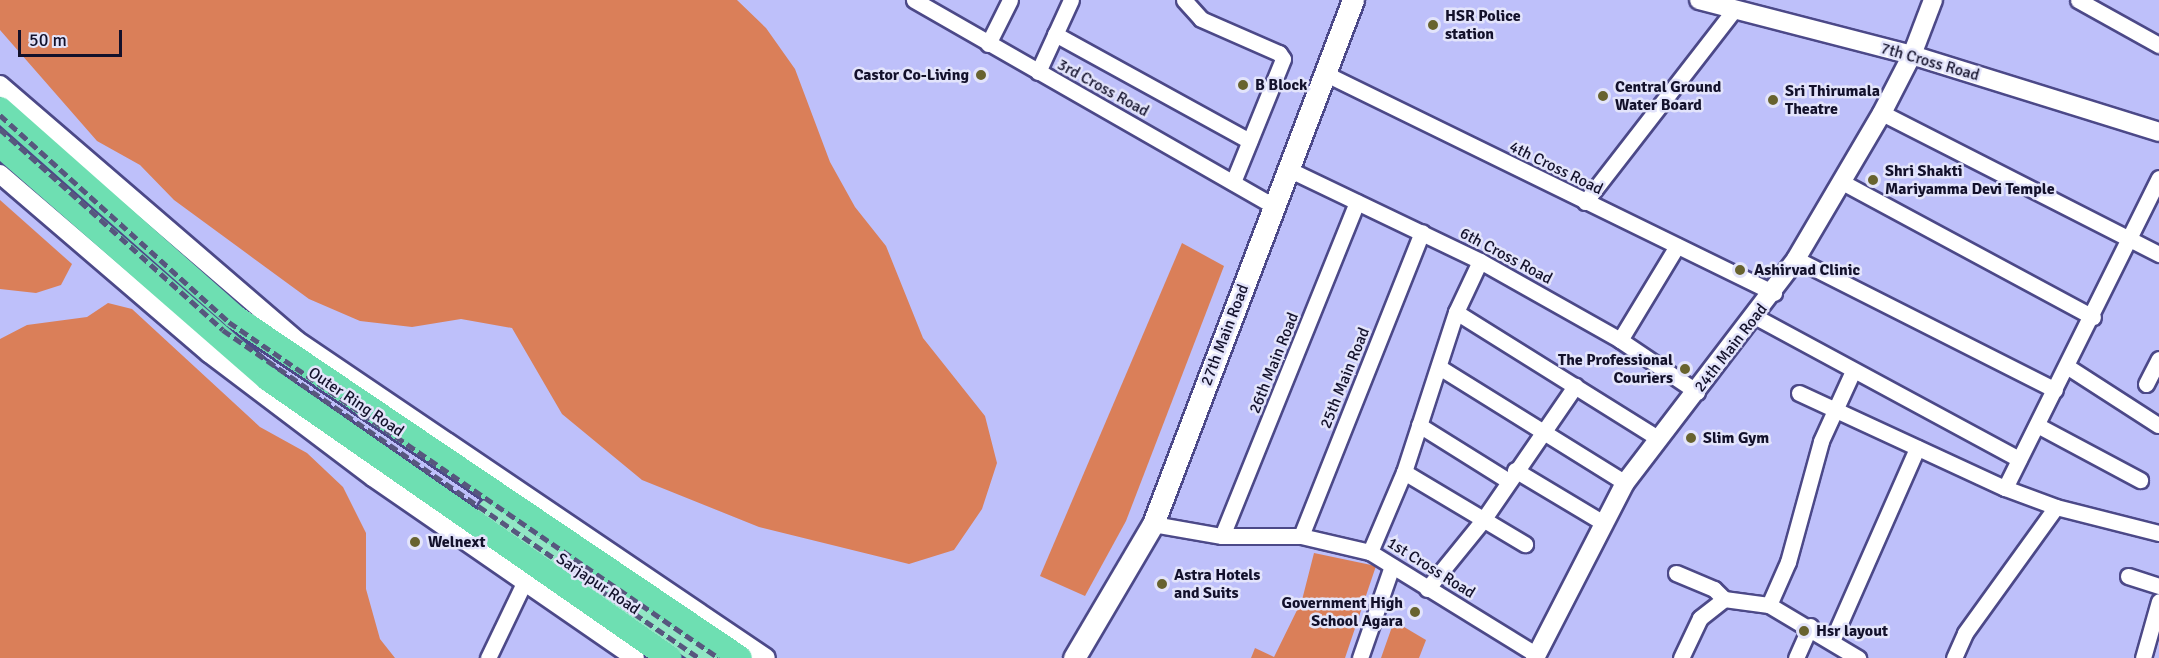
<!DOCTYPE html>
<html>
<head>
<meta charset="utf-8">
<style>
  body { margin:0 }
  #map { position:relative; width:2159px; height:658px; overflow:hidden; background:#bec0fa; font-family:Signika,sans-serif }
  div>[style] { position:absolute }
  .green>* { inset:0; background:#da7f59 }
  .roads { filter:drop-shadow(2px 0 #4c4988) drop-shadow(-2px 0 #4c4988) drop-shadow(0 2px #4c4988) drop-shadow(0 -2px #4c4988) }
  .minor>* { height:15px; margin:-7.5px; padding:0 7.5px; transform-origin:7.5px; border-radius:7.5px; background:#fff }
  .tertiary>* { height:18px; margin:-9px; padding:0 9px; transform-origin:9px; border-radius:9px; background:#fff }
  .secondary>* { height:21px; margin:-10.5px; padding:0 10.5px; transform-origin:10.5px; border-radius:10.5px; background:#fff }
  .primary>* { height:22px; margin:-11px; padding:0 11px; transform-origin:11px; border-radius:11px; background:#92e7c5 }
  .trunk>* { height:24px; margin:-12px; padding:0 12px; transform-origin:12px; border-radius:12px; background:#6edfb2 }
  .rail>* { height:4.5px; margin-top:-2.25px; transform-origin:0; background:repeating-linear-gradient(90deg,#57577e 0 9px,transparent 0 13.5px) }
  .dots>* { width:16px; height:16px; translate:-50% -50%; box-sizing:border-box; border:3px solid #e3e4fb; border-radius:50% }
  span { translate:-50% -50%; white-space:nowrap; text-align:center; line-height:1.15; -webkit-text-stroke:5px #e3e4fb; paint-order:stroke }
  .poi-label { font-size:16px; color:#13112b; font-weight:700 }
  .left { translate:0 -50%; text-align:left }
  .right { translate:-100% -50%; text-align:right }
  .street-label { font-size:16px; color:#13112b }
  .scale { position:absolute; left:18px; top:30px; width:104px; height:27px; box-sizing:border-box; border:3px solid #13112b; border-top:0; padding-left:8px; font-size:18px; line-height:21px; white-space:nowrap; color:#13112b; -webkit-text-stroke:4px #e3e4fb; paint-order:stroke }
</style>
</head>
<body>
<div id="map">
  <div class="green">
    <div style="clip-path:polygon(0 0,737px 0,766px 28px,795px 69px,830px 162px,855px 207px,886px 246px,923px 338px,985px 416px,997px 463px,982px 509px,954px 550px,909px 564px,759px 527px,642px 480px,562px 414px,512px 328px,461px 319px,412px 327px,360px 321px,309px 299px,174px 200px,140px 165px,97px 141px,0 30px)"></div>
    <div style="clip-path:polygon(0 200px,72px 264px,61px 285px,36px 293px,0 289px)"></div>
    <div style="clip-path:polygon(1182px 243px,1224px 266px,1126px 521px,1085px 596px,1040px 576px)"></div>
    <div style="clip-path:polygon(108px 303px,132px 309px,260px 427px,307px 453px,343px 487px,366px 533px,366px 589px,380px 639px,395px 658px,0 658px,0 339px,27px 325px,87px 317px)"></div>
    <div style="clip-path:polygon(1314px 553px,1376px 566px,1345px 658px,1251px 658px,1255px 648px,1274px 657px,1302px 600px)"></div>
    <div style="clip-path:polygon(1394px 621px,1426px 640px,1419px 658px,1381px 658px)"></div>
  </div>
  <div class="roads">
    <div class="minor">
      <div style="left:914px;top:0;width:415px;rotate:29.8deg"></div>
      <div style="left:1184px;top:0;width:25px;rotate:48deg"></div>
      <div style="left:1201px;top:19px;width:85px;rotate:23.6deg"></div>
      <div style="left:1279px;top:53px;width:7px;rotate:56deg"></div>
      <div style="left:1283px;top:59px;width:133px;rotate:112.1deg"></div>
      <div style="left:2078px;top:0;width:93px;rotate:29.1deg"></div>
      <div style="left:1055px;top:34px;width:222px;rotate:28.8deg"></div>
      <div style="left:988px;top:44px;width:49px;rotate:-63.4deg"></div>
      <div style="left:1038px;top:72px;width:79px;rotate:-65.4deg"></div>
      <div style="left:1324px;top:73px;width:501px;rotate:26.05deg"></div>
      <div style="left:1882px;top:113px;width:311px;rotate:27deg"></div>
      <div style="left:1288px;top:169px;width:213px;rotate:25.6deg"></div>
      <div style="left:1480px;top:261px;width:161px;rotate:29.4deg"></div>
      <div style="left:1620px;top:340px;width:93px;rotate:34deg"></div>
      <div style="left:1842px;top:182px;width:285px;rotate:28.3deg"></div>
      <div style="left:1585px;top:202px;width:243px;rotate:-52.2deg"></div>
      <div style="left:1796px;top:259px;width:290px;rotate:26.8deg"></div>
      <div style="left:1456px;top:312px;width:238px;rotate:32deg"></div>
      <div style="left:1756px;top:317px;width:299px;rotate:28.4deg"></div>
      <div style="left:1620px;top:340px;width:110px;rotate:-58.8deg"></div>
      <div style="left:1439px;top:367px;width:219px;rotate:31.9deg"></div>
      <div style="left:2068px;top:367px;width:107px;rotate:32.8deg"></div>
      <div style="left:2146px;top:384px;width:28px;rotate:-63deg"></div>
      <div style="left:1799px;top:393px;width:227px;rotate:24.8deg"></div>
      <div style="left:2005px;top:488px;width:54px;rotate:20.4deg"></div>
      <div style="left:2056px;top:507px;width:106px;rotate:14.2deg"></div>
      <div style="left:1419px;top:425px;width:104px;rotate:32deg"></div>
      <div style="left:2037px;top:425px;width:117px;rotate:28.1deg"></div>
      <div style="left:1515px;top:470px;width:101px;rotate:30.9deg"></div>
      <div style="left:1404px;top:472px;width:141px;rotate:30.8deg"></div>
      <div style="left:2005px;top:488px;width:346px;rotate:-63.6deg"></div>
      <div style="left:1153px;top:524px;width:70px;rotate:9.9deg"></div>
      <div style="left:1222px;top:536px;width:79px"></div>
      <div style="left:1301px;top:536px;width:71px;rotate:13.1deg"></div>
      <div style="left:1370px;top:552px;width:196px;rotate:31.7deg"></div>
      <div style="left:1222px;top:536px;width:360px;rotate:-68deg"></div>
      <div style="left:1301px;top:536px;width:327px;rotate:-68.3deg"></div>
      <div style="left:1370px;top:552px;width:87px;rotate:-67deg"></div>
      <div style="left:1404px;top:472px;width:168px;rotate:-72deg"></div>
      <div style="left:1456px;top:312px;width:56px;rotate:-64.8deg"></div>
      <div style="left:1676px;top:573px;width:41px;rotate:22.8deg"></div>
      <div style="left:1714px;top:589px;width:14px;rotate:45deg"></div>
      <div style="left:2128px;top:576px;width:33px;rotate:18deg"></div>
      <div style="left:1427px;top:589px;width:89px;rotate:-50.9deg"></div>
      <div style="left:1483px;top:520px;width:163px;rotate:-55.5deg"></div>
      <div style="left:1769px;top:605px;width:104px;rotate:30.8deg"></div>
      <div style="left:1832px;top:641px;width:211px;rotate:-66.2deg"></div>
      <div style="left:488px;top:658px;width:83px;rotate:-64.4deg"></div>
      <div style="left:1360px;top:658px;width:97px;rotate:-70.8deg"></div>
      <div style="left:1681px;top:658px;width:44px;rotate:-64.6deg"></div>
      <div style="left:1700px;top:618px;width:31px;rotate:-38deg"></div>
      <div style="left:1724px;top:599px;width:45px;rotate:7.6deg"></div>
      <div style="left:1769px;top:605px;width:47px;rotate:-66.2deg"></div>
      <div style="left:1788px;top:562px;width:125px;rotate:-74.7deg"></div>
      <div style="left:1821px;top:441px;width:77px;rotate:-65.4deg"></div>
      <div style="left:1796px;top:658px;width:35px;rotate:-66deg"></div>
      <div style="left:1954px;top:658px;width:27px;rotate:-66deg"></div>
      <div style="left:1965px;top:633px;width:155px;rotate:-54.2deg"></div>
      <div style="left:2143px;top:658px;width:59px;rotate:-74.3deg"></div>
    </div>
    <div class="tertiary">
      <div style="left:1699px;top:0;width:220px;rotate:14.5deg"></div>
      <div style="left:1912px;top:55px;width:259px;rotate:17.3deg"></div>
      <div style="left:0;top:85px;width:391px;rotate:40.7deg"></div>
      <div style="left:296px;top:340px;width:567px;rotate:34.08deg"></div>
      <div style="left:0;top:174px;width:275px;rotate:40.6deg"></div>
      <div style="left:209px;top:353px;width:206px;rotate:37.1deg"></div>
      <div style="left:373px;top:477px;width:318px;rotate:34.6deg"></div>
      <div style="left:1535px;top:658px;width:197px;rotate:-62.8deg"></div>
      <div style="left:1625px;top:483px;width:282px;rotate:-52.6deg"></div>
      <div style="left:1796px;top:259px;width:169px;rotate:-59.5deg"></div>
      <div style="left:1882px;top:113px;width:65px;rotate:-62.7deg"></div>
      <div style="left:1912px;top:55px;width:59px;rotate:-69.1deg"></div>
    </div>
    <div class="secondary">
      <div style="left:1074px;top:658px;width:156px;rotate:-59.5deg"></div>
      <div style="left:1153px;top:524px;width:561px;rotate:-69.11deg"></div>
    </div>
    <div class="primary">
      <div style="left:489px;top:510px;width:263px;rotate:34.3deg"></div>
    </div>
    <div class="trunk">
      <div style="left:0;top:109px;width:314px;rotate:41.5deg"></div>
      <div style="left:235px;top:317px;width:609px;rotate:34.03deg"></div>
      <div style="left:0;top:145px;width:356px;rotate:41.1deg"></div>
      <div style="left:268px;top:379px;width:489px;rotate:34.8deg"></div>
    </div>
  </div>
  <div class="rail">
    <div style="left:0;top:115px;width:309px;rotate:42.1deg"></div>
    <div style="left:229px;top:322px;width:594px;rotate:34.44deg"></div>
    <div style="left:0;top:129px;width:300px;rotate:42deg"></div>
    <div style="left:223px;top:330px;width:578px;rotate:34.57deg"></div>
  </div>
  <div class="dots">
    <div style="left:1433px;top:25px;background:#68632f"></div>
    <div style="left:981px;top:75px;background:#68632f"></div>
    <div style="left:1243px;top:85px;background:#68632f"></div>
    <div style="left:1603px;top:96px;background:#68632f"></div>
    <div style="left:1773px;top:100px;background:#68632f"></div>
    <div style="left:1873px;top:180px;background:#68632f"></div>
    <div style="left:1740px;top:270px;background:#68632f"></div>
    <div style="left:1685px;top:369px;background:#68632f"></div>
    <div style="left:1691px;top:438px;background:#68632f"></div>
    <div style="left:415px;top:542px;background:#68632f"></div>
    <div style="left:1162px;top:584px;background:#68632f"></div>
    <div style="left:1415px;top:612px;background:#68632f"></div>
    <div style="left:1804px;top:631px;background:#68632f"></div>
  </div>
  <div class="poi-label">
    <span class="left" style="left:1445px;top:25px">HSR Police<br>station</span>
    <span class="right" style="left:969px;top:75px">Castor Co-Living</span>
    <span class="left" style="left:1255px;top:85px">B Block</span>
    <span class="left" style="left:1615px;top:96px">Central Ground<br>Water Board</span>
    <span class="left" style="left:1785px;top:100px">Sri Thirumala<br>Theatre</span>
    <span class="left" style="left:1885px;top:180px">Shri Shakti<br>Mariyamma Devi Temple</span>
    <span class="left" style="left:1754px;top:270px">Ashirvad Clinic</span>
    <span class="right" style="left:1673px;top:369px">The Professional<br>Couriers</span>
    <span class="left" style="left:1703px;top:438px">Slim Gym</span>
    <span class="left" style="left:428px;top:542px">Welnext</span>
    <span class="left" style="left:1174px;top:584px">Astra Hotels<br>and Suits</span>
    <span class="right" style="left:1403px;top:612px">Government High<br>School Agara</span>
    <span class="left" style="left:1816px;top:631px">Hsr layout</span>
  </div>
  <div class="street-label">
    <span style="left:1930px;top:62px;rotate:16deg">7th Cross Road</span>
    <span style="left:1103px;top:88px;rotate:29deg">3rd Cross Road</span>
    <span style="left:1556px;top:168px;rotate:26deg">4th Cross Road</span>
    <span style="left:1506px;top:256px;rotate:28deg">6th Cross Road</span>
    <span style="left:1225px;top:335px;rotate:-69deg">27th Main Road</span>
    <span style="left:1731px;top:348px;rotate:-52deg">24th Main Road</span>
    <span style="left:1274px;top:363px;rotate:-68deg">26th Main Road</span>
    <span style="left:1345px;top:378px;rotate:-68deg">25th Main Road</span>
    <span style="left:356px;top:402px;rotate:34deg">Outer Ring Road</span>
    <span style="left:1431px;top:568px;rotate:32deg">1st Cross Road</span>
    <span style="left:598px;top:584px;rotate:34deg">Sarjapur Road</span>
  </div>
  <div class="scale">50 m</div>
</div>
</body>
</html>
